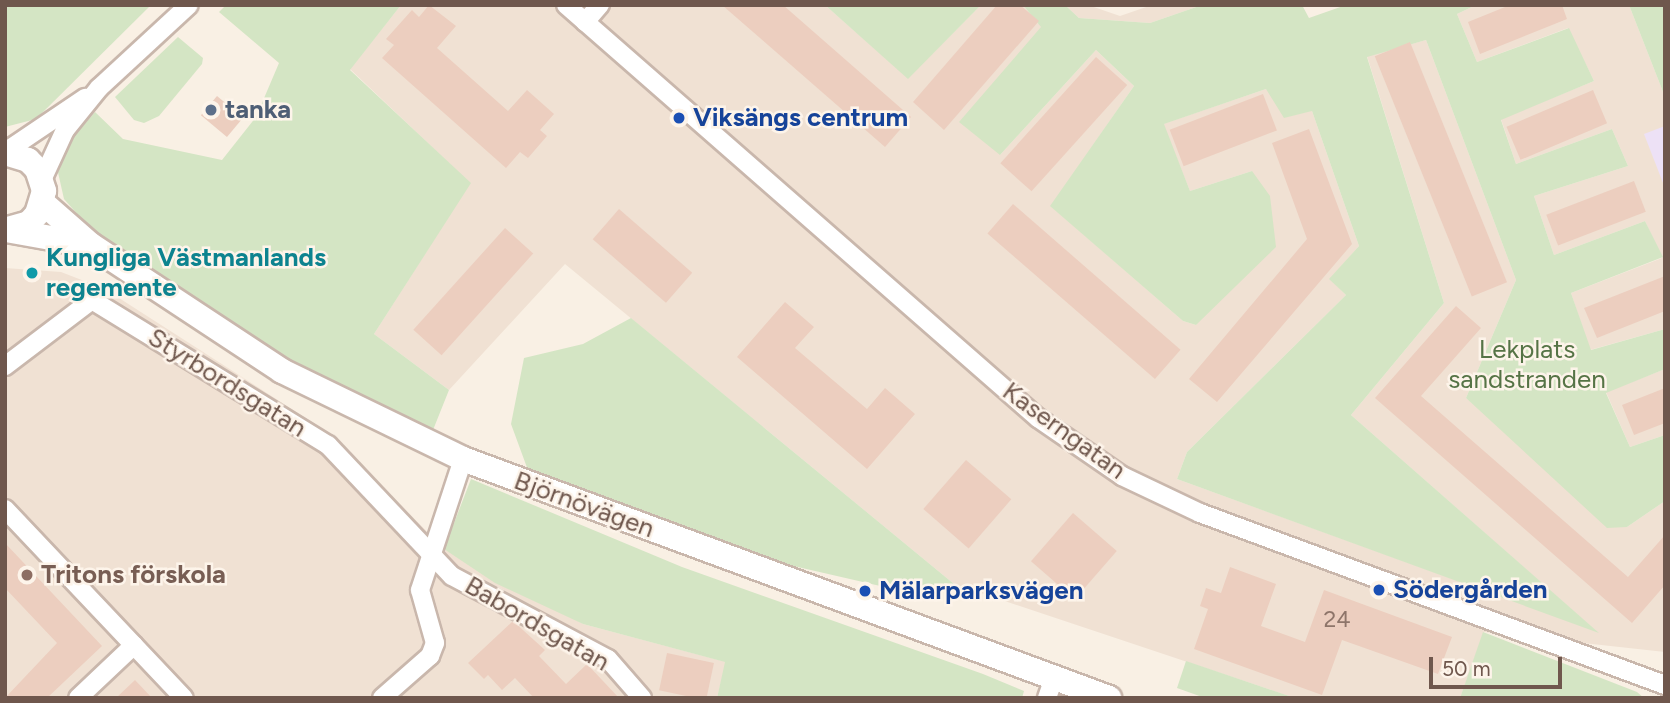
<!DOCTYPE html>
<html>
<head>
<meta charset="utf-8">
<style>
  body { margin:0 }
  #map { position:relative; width:1670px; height:703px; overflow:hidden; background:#f9f0e4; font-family:Figtree,sans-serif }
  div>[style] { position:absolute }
  .residential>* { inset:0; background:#f0e1d3 }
  .education>* { inset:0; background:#ede1f6 }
  .green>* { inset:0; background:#d4e5c4 }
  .building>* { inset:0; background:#eccebf; transform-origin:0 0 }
  .roads { filter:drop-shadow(2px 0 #c9b7ac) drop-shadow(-2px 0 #c9b7ac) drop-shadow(0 2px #c9b7ac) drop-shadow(0 -2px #c9b7ac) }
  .minor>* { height:18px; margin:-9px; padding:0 9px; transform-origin:9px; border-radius:9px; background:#fff }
  .secondary>* { height:24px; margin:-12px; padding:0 12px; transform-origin:12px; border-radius:12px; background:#fff }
  .dots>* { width:19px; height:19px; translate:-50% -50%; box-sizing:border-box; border:4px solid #fdf4ea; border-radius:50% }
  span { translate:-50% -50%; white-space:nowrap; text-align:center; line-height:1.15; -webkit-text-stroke:5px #fdf4ea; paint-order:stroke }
  .number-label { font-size:23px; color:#8e756a }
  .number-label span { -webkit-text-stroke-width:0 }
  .service-label { font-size:26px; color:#4e5e75; font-weight:700 }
  .left { translate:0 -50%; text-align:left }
  .transit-label { font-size:26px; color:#164399; font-weight:700 }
  .culture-label { font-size:26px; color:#0d838f; font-weight:700 }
  .park-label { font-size:26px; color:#567446 }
  .street-label { font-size:26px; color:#6f574d }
  .education-label { font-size:26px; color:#785e54; font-weight:700 }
  .frame { position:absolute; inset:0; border:7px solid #6f574d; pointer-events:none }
  .scale { position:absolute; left:1429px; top:657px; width:133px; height:32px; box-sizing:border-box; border:4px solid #6f574d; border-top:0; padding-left:9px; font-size:21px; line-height:24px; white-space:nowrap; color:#6f574d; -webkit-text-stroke:5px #fdf4ea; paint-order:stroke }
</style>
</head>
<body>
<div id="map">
  <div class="residential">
    <div style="clip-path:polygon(401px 5px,825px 5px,908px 78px,981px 5px,1023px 5px,1042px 27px,1000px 155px,1096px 50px,1134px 86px,1051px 206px,1183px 321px,1196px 325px,1252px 171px,1190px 191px,1163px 124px,1266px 89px,1312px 111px,1359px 246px,1330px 279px,1346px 295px,1187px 452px,1177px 479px,1596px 631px,1351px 415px,1444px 303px,1367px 56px,1426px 40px,1516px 280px,1466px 398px,1627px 527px,1665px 501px,1665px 652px,1484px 632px,1460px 698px,1295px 698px,954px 584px,565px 264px,449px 390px,374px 334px,470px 183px,350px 69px)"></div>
    <div style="clip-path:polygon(1065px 5px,1088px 5px,1120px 16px,1152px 5px,1202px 5px,1150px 23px,1079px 18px)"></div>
    <div style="clip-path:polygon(1476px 5px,1629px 5px,1665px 97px,1665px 329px,1590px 350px,1571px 293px,1662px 258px,1645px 221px,1554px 255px,1534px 196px,1628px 166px,1612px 129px,1516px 164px,1501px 119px,1594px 81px,1568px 28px,1477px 62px,1457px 14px)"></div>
    <div style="clip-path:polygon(5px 268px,61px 272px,105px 289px,332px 435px,444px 549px,583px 624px,726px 662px,717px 698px,5px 698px)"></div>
    <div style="clip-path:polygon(1665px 369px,1665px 435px,1630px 447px,1606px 392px)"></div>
  </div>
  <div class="education">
    <div style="clip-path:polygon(1665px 126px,1665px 188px,1644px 134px)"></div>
  </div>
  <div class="green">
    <div style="clip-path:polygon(5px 5px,151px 5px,36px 119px,5px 127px)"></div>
    <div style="clip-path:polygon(226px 5px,401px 5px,350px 70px,471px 183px,374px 334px,449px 390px,431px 435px,376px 410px,188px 304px,86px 224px,64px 199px,57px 168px,64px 148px,95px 112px,123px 139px,222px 160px,256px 117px,279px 63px,219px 12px)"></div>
    <div style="clip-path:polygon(825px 5px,981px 5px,908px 79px)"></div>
    <div style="clip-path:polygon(1023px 5px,1065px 5px,1079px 18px,1150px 23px,1202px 5px,1302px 5px,1309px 18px,1346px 5px,1476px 5px,1457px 14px,1477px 62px,1569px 28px,1594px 81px,1501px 120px,1516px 164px,1612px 129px,1628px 166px,1534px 196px,1554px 255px,1645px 221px,1663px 257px,1571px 293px,1591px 350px,1665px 329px,1665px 369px,1606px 393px,1630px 447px,1665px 435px,1665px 501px,1627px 527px,1607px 528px,1466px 398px,1516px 280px,1426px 40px,1367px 57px,1444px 303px,1351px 415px,1599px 633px,1177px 479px,1187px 452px,1346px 295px,1329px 279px,1359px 246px,1312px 111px,1284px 118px,1266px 89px,1164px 124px,1190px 191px,1252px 171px,1270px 196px,1276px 247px,1196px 325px,1183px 321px,1050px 206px,1134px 86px,1096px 50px,1000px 155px,959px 122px,1041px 27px)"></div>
    <div style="clip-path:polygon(1629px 5px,1665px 5px,1665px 97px)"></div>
    <div style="clip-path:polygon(178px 37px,203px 58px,202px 64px,159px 116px,144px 123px,134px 120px,115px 97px)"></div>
    <div style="clip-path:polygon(631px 318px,954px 584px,902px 591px,754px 557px,529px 473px,511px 424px,524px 358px,583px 344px)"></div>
    <div style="clip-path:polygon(471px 479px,682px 567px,983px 674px,1024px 691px,1022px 698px,717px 698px,725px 662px,583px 624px,495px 583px,444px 549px)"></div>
    <div style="clip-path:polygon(1483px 632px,1637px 692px,1644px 698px,1460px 698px)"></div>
    <div style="clip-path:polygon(1186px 661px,1295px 698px,1205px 698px,1177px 688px)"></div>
  </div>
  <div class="building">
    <div style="clip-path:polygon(429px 5px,456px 26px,437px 48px,508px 111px,527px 90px,554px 114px,540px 130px,547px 136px,528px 158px,520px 152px,506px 168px,382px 58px,394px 45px,386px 39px,412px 10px,419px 17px)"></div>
    <div style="clip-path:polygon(722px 5px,783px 5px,911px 117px,885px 147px)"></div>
    <div style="clip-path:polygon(997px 5px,1020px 5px,1039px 21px,944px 130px,913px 102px)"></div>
    <div style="clip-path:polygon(1510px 5px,1562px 5px,1567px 19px,1480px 54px,1468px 22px)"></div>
    <div style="left:1410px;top:42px;width:259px;height:38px;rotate:68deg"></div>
    <div style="left:1096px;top:57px;width:42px;height:143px;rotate:42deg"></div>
    <div style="left:1593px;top:90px;width:36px;height:94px;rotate:67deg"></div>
    <div style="left:1263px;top:94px;width:39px;height:100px;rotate:69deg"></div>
    <div style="left:217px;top:96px;width:34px;height:25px;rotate:40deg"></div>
    <div style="clip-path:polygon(1309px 129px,1352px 244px,1217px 402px,1189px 379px,1307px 239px,1272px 143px)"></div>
    <div style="left:1634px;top:181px;width:33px;height:94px;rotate:69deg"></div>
    <div style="left:1013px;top:204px;width:222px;height:39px;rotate:41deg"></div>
    <div style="left:619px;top:209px;width:97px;height:40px;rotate:41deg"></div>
    <div style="left:505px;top:228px;width:38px;height:137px;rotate:42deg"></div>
    <div style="clip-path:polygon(1665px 276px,1665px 311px,1597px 338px,1584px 308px)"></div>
    <div style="clip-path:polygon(785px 302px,814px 327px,795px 348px,867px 409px,885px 388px,915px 414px,867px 469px,737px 357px)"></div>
    <div style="clip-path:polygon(1456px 306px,1481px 328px,1421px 396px,1628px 577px,1665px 535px,1665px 585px,1632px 623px,1375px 398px)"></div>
    <div style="clip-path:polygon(1665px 388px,1665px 423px,1634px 435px,1622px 405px)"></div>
    <div style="left:966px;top:460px;width:60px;height:65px;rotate:41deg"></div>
    <div style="left:1073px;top:513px;width:58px;height:64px;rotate:41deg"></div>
    <div style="clip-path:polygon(5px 543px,102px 646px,47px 698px,5px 698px,57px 643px,5px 588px)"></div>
    <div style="clip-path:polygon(1230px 567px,1276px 584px,1261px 626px,1305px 642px,1324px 590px,1452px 637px,1438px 674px,1342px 640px,1322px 695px,1194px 649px,1208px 609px,1200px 606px,1206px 588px,1221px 593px)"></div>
    <div style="clip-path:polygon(513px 621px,545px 650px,539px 656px,566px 684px,587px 664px,619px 698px,534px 698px,515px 678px,502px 690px,488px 675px,484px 679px,468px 663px)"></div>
    <div style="left:667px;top:653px;width:48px;height:38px;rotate:12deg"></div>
    <div style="clip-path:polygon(135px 680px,152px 698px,116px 698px)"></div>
  </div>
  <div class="roads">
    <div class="minor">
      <div style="left:566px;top:5px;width:627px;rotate:41.19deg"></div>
      <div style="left:1038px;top:418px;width:102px;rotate:34.6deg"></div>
      <div style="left:1122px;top:476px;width:86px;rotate:25.4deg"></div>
      <div style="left:1200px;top:513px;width:496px;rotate:20.3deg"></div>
      <div style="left:585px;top:22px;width:23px;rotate:-49deg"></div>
      <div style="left:5px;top:152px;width:97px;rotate:-34deg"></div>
      <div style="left:42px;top:180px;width:55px;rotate:-65.3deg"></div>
      <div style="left:65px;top:130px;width:54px;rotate:-51deg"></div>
      <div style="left:99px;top:88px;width:122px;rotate:-42.7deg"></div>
      <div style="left:5px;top:366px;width:109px;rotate:-37.2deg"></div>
      <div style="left:92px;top:300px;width:277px;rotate:31.6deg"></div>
      <div style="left:328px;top:445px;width:180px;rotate:46.6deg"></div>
      <div style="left:452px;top:576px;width:177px;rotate:28deg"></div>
      <div style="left:608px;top:659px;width:52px;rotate:48.9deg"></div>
      <div style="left:5px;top:509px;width:260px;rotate:46.6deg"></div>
      <div style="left:78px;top:698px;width:77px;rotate:-43.4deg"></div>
      <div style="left:382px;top:698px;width:64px;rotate:-41.2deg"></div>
      <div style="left:430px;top:656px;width:14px;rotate:-69deg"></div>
      <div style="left:435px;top:643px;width:55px;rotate:-105.8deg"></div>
      <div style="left:420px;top:590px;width:138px;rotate:-71.8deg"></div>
      <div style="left:1047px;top:698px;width:21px;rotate:-71deg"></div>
    </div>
    <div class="secondary">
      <div style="left:5px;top:153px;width:24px;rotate:17deg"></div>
      <div style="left:28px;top:160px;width:13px;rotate:45deg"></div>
      <div style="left:37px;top:169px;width:23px;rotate:72deg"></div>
      <div style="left:44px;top:191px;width:24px;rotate:107deg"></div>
      <div style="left:37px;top:214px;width:12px;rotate:132deg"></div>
      <div style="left:29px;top:223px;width:25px;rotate:164deg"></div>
      <div style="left:43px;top:203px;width:64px;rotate:41.2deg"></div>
      <div style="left:91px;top:245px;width:229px;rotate:33.4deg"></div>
      <div style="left:282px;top:371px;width:201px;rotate:25.9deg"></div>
      <div style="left:463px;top:459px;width:689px;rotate:20.3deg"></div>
      <div style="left:6px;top:230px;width:85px;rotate:10.1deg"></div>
    </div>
  </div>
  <div class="dots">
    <div style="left:211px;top:110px;background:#5c6f8a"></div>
    <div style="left:679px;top:118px;background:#1a4fb4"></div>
    <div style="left:32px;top:273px;background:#0f9aa8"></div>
    <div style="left:27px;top:575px;background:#8d6e63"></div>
    <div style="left:1379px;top:590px;background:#1a4fb4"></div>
    <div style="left:865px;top:591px;background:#1a4fb4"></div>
  </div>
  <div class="number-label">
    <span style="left:1337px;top:619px">24</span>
  </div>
  <div class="service-label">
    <span class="left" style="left:225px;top:110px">tanka</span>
  </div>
  <div class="transit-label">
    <span class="left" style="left:693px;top:118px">Viksängs centrum</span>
    <span class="left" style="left:1393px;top:590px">Södergården</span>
    <span class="left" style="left:879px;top:591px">Mälarparksvägen</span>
  </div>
  <div class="culture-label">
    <span class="left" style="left:46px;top:273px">Kungliga Västmanlands<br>regemente</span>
  </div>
  <div class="park-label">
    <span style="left:1527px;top:365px">Lekplats<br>sandstranden</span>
  </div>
  <div class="street-label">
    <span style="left:227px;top:383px;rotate:32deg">Styrbordsgatan</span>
    <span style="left:1064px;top:431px;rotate:36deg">Kaserngatan</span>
    <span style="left:584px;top:505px;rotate:20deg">Björnövägen</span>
    <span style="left:537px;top:624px;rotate:30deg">Babordsgatan</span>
  </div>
  <div class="education-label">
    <span class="left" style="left:41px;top:575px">Tritons förskola</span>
  </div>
  <div class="frame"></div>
  <div class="scale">50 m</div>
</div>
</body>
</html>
